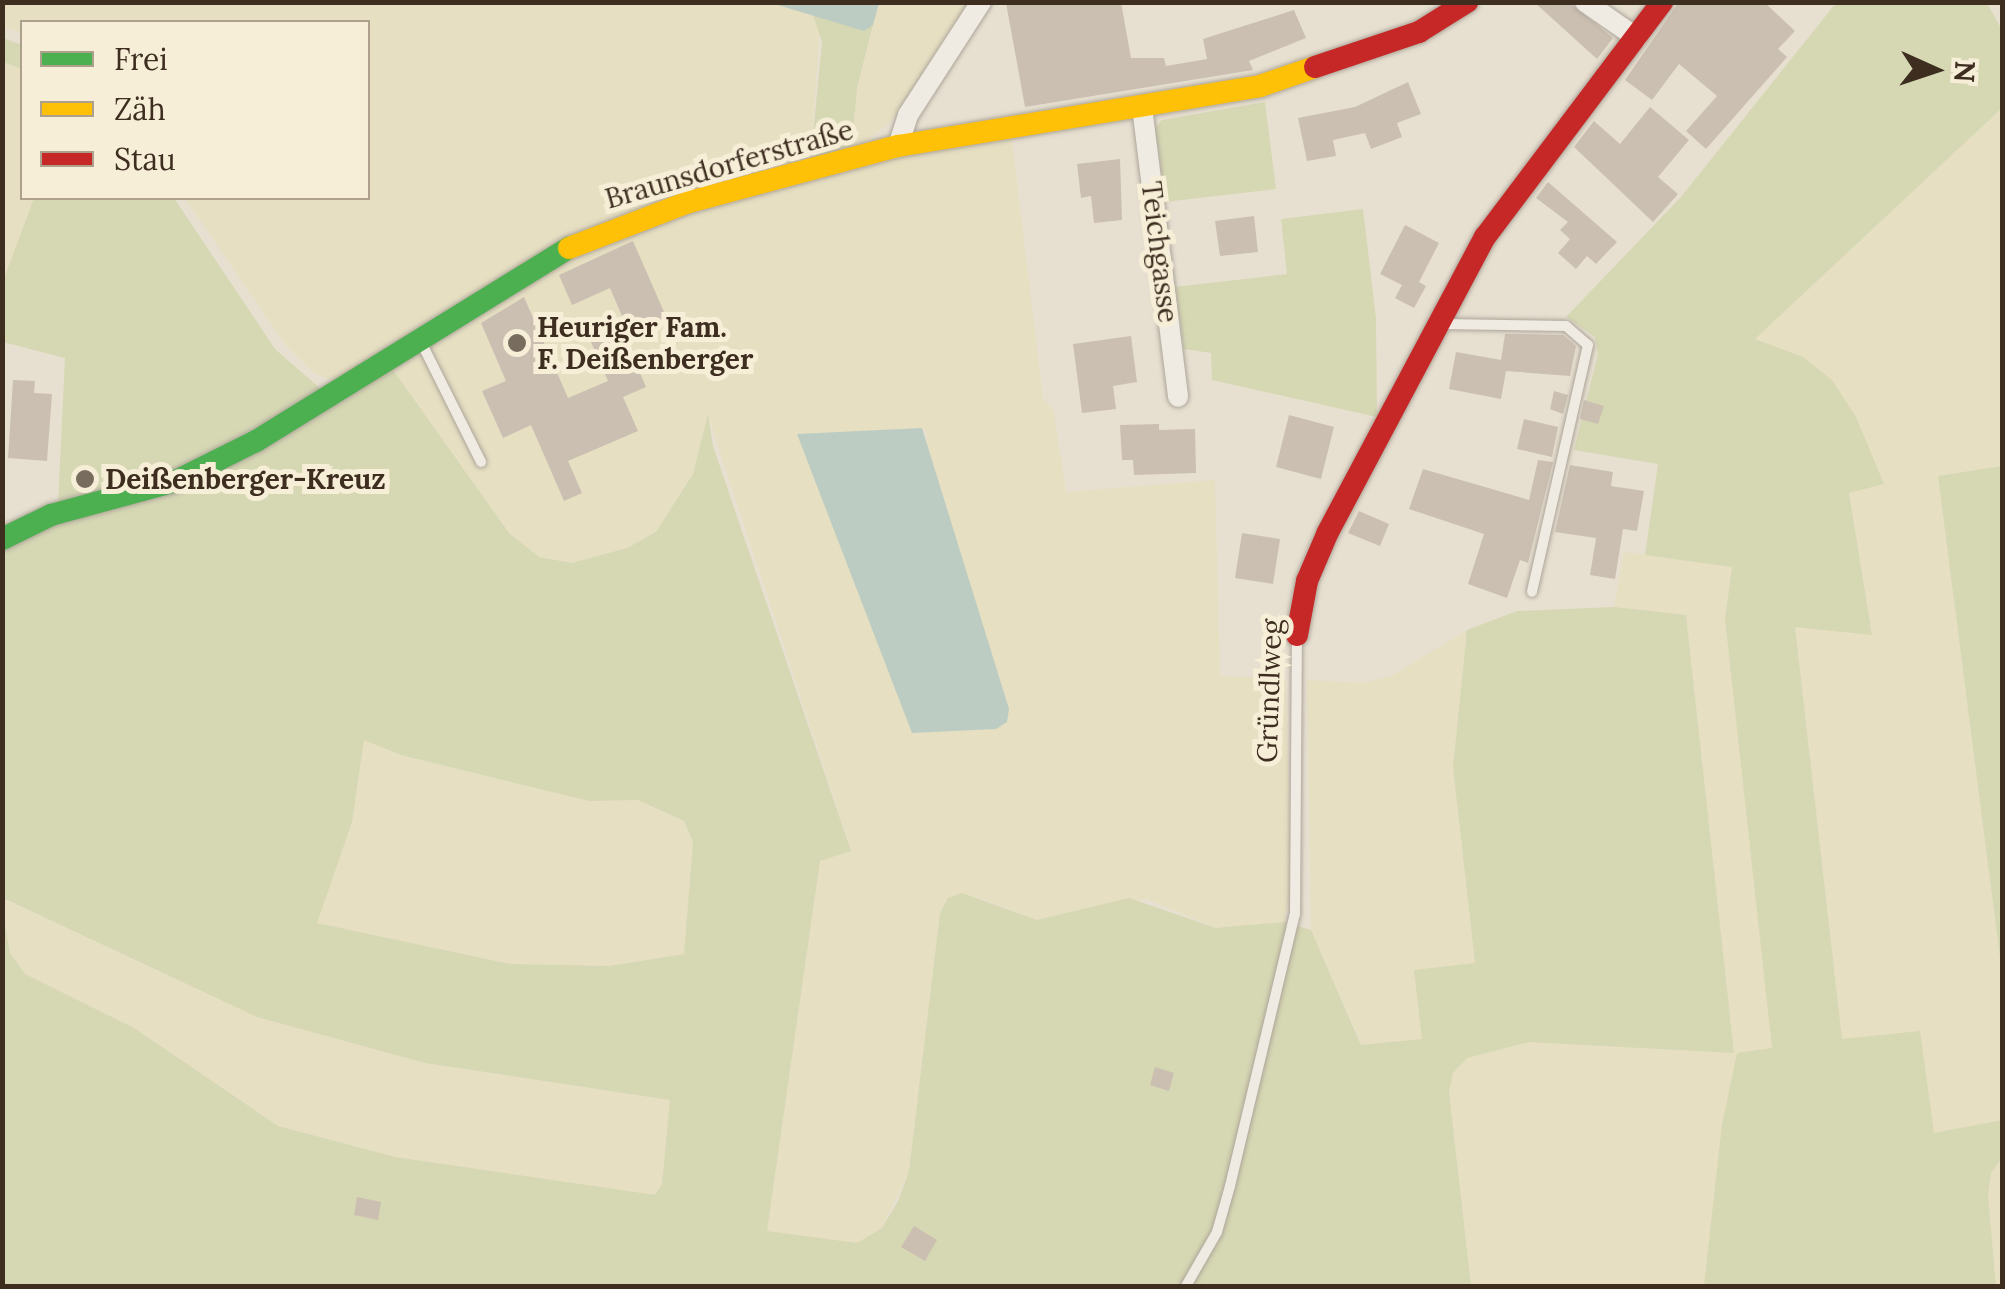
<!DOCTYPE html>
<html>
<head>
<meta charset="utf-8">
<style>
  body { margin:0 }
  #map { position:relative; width:2005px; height:1289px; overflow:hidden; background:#e7e0d1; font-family:Lora,serif }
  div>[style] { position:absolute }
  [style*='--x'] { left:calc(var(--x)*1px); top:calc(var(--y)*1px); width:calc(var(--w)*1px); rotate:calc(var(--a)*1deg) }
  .farmland>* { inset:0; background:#e6dfc2 }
  .green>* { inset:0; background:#d6d7b3 }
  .water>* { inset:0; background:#bcccc2 }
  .building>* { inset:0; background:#cbbfb2 }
  .roads { filter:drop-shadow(0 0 2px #ada599) drop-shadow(0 0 2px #ada599) }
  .lane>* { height:10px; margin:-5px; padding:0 5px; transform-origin:5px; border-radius:5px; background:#efebe3 }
  .street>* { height:20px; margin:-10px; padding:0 10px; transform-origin:10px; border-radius:10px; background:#efebe3 }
  .fast>* { height:22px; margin:-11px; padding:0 11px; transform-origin:11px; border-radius:11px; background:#4caf50 }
  .slow>* { height:22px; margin:-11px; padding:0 11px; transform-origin:11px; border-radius:11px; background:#ffc107 }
  .jam>* { height:22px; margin:-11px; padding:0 11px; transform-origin:11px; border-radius:11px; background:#c62828 }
  .dots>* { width:28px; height:28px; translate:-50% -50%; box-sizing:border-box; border:5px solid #f7eed8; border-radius:50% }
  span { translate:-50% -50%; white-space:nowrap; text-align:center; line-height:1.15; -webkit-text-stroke:10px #f7eed8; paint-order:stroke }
  .street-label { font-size:28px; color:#3d2e20 }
  .poi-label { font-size:28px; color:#3d2e20; font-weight:700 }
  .left { translate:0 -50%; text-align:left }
  .frame { position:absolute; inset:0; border:5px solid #3d2e20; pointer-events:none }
  .legend { position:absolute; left:20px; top:20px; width:350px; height:180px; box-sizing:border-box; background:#f7eed8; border:2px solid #ada18e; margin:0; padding:12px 18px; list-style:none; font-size:30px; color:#3d2e20 }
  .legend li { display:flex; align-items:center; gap:20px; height:50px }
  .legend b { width:50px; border:2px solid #ada18e }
  .north { position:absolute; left:1885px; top:20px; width:100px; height:100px; -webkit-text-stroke:8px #f7eed8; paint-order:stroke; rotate:93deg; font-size:28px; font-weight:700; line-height:40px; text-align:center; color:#3d2e20 }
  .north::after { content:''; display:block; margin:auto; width:35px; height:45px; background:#3d2e20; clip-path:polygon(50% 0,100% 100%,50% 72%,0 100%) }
</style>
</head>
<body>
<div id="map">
  <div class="farmland">
    <div style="clip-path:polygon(2px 3px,771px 3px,813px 15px,820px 28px,810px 166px,678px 196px,332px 380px,315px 374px,284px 343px,185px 198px,368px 198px,368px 22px,22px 22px,22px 33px,3px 26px)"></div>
    <div style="clip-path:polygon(879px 3px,971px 3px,893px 119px,851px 154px,857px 88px)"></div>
    <div style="clip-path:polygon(2px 62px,22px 69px,22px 198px,34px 198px,3px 284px)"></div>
    <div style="clip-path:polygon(2002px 108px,2002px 466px,1938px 476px,2002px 973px,2002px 1120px,1934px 1134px,1842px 1040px,1795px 626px,1872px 634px,1849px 492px,1883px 484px,1755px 339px)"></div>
    <div style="clip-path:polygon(evenodd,1012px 140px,1043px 398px,1054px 412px,1066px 492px,1215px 480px,1220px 676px,1286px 679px,1291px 888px,1284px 922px,1243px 929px,1216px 928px,1147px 899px,1037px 920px,977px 897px,948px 898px,940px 913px,909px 1171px,882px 1228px,857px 1243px,832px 1244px,767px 1231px,820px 861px,851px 850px,709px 418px,693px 474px,656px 532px,627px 548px,572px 563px,539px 557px,509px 533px,391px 367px,551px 263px,691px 208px,900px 157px,1012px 140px,922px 428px,927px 432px,918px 736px,798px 435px,922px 428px)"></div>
    <div style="clip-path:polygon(1624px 552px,1732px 567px,1725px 619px,1773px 1048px,1737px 1054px,1704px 1286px,1471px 1286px,1449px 1092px,1453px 1073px,1467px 1057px,1529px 1042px,1734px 1053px,1686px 615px,1614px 607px)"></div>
    <div style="clip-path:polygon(1467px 630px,1453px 767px,1475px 963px,1422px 1039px,1362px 1045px,1311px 930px,1307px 680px,1362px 683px,1392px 676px)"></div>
    <div style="clip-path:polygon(364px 739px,401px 755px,589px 801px,638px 800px,684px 821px,693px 842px,684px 954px,609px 966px,510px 964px,316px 923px,352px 822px)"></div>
    <div style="clip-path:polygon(2px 898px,257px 1017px,425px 1063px,670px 1100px,662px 1184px,655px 1196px,395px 1157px,278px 1126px,134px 1028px,25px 974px,10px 953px)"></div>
    <div style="clip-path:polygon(2002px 1158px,2002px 1286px,1996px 1286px,1988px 1195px,1991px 1173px)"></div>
  </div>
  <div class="green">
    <div style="clip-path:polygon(1836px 3px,1987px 3px,2002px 30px,2002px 108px,1755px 339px,1803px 357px,1832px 380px,1856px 417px,1884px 484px,1849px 493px,1872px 635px,1795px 627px,1842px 1039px,1920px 1031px,1934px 1133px,2002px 1120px,2002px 1158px,1991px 1173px,1988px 1195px,1996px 1286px,1704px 1286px,1722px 1125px,1737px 1053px,1772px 1048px,1725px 619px,1732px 567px,1645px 555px,1658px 464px,1574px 450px,1598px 354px,1595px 337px,1566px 317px,1681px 197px)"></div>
    <div style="clip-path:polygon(813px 15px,873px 25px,857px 88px,851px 154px,810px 166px,822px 42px)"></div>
    <div style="clip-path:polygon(3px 38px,22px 45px,22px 69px,3px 62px)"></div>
    <div style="clip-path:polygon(1265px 102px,1276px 189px,1165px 202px,1155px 128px,1162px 120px)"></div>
    <div style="clip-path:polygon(34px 198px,174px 198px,275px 349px,322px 390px,173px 474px,58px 504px,65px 358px,3px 342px,2px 284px)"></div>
    <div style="clip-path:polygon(1363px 209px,1376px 318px,1377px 417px,1212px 380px,1211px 353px,1184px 349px,1175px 287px,1287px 274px,1281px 219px)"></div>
    <div style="clip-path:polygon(evenodd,391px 367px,509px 533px,539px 557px,572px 563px,627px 548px,656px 532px,693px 474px,708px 414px,713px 446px,851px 851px,820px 861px,767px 1231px,857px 1243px,882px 1228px,898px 1201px,909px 1171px,940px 913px,948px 898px,962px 893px,1037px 920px,1129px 898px,1216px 928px,1284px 922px,1311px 930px,1361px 1045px,1422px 1039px,1414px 970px,1475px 963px,1453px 767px,1467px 630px,1517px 611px,1614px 607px,1686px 615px,1734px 1053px,1529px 1042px,1467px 1058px,1453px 1073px,1449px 1092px,1471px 1286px,3px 1286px,2px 907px,10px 953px,25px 974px,134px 1028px,278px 1126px,395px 1157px,655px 1195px,662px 1184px,670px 1100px,425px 1063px,257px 1017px,3px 898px,3px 548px,391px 367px,364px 740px,401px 755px,589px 801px,638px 800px,684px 821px,693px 842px,684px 954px,609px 966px,510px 964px,317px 923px,352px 822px,364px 740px)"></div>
    <div style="clip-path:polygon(2002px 466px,2002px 973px,1938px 476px)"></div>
  </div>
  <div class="water">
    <div style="clip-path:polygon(771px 3px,879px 3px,873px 25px,864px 31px)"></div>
    <div style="clip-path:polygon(922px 428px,1009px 709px,1007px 722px,996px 729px,912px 733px,797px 434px)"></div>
  </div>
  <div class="building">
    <div style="clip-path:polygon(1091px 2px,1121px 2px,1131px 58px,1164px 58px,1166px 66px,1207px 59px,1203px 39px,1294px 10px,1306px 38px,1249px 61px,1253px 70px,1025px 107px,1006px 3px)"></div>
    <div style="clip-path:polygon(1534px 2px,1569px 2px,1613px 38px,1597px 59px)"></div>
    <div style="clip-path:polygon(1679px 2px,1764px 2px,1795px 31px,1778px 49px,1787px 57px,1706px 149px,1686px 131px,1717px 96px,1679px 64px,1652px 100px,1625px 80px)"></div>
    <div style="clip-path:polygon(1408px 82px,1421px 114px,1397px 123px,1402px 137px,1371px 149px,1365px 133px,1333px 140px,1336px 156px,1307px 161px,1298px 118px,1355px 107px)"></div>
    <div style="clip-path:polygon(1650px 107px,1689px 140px,1658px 177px,1678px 194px,1653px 222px,1574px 147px,1594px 121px,1620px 144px)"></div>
    <div style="clip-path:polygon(1120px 159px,1122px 220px,1094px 223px,1091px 196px,1081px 198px,1077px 164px)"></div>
    <div style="clip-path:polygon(1548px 182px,1617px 242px,1596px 264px,1587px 256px,1576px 269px,1558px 253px,1570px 239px,1560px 230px,1568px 222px,1536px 198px)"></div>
    <div style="clip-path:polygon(1254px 216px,1258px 252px,1220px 256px,1215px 221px)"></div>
    <div style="clip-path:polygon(1405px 225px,1439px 243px,1419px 282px,1426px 286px,1414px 308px,1395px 298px,1402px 285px,1380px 274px)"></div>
    <div style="clip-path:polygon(633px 241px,668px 321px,631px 337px,610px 288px,572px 305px,559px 275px)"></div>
    <div style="clip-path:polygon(524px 297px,568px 398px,608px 381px,591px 342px,621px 329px,646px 387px,623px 397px,638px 431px,568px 461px,582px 493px,564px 501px,531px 425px,503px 438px,482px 391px,506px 381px,481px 323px)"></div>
    <div style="clip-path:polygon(1505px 334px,1563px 335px,1576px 346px,1570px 376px,1506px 371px,1501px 399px,1449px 389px,1456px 352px,1501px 360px)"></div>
    <div style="clip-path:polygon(1131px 336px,1137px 382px,1113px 386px,1116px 409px,1082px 413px,1073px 344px)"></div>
    <div style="clip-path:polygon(13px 380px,35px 381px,34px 393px,52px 394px,47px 461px,8px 458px)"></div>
    <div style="clip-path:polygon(1554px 391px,1568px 395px,1563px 414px,1550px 409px)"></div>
    <div style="clip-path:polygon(1584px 400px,1604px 406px,1598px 424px,1580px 419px)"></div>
    <div style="clip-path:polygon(1289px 415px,1334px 427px,1321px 479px,1276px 467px)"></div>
    <div style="clip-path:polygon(1524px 419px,1558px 427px,1552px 457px,1517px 449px)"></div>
    <div style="clip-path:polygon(1159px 424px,1159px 430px,1195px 429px,1196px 473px,1134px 475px,1133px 460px,1122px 460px,1120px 425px)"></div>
    <div style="clip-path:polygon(1538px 460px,1553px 462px,1528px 563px,1520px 560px,1507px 598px,1468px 584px,1484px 534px,1409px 509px,1423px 469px,1529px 500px)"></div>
    <div style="clip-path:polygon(1570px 465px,1613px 472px,1611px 486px,1644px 491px,1637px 531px,1623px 529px,1615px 579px,1590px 575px,1596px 538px,1555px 532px)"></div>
    <div style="clip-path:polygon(1359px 511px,1389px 524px,1380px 546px,1348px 533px)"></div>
    <div style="clip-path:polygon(1242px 533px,1280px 539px,1273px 584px,1235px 578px)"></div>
    <div style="clip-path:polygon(1155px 1067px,1174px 1073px,1169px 1091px,1150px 1085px)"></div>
    <div style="clip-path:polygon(357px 1197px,381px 1202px,378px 1220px,354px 1215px)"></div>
    <div style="clip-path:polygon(914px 1226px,937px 1240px,925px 1261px,901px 1247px)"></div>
  </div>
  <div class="roads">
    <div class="lane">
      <div style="--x:1443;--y:324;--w:123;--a:0.9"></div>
      <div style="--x:1566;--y:326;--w:29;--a:41"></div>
      <div style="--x:1588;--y:345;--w:253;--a:102.8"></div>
      <div style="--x:422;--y:344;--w:132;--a:63.4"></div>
      <div style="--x:1186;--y:1286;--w:62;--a:-60.1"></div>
      <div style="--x:1217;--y:1232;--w:48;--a:-74.2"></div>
      <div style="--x:1230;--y:1186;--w:280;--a:-76.6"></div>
      <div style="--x:1295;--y:914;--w:278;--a:-89.6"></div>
    </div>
    <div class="street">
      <div style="--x:1585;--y:2;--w:63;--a:34.7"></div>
      <div style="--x:1142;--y:107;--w:292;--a:82.9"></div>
      <div style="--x:898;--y:146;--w:33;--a:-72"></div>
      <div style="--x:908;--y:115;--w:135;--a:-57.1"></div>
    </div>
    <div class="fast">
      <div style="--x:2;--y:539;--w:55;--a:-26.1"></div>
      <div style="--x:51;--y:515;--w:130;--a:-15.2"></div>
      <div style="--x:176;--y:481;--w:89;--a:-26.6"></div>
      <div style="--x:256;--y:441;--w:368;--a:-31.7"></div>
    </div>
    <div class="slow">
      <div style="--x:569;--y:248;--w:129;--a:-21"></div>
      <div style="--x:689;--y:202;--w:216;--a:-15"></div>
      <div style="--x:898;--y:146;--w:367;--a:-9.4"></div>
      <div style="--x:1260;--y:86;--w:58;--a:-19.1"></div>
    </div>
    <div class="jam">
      <div style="--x:1315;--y:67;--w:110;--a:-18.6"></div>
      <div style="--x:1419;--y:32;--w:57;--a:-32"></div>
      <div style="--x:1297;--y:635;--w:55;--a:-79.5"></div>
      <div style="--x:1307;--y:581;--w:53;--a:-66.8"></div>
      <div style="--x:1328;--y:532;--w:334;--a:-62"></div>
      <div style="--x:1485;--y:237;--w:294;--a:-53"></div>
    </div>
  </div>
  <div class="dots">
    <div style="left:517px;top:343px;background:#786c5e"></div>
    <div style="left:85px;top:479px;background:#786c5e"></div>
  </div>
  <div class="street-label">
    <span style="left:729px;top:164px;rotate:-16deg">Braunsdorferstraße</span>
    <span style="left:1160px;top:252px;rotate:83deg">Teichgasse</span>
    <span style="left:1269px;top:691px;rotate:-88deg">Gründlweg</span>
  </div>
  <div class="poi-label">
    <span class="left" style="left:537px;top:343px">Heuriger Fam.<br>F. Deißenberger</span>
    <span class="left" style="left:105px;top:479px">Deißenberger-Kreuz</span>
  </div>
  <div class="frame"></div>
  <ul class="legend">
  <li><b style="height:12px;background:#4caf50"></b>Frei</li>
  <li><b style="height:12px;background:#ffc107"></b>Zäh</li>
  <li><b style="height:12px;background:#c62828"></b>Stau</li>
  </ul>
  <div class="north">N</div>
</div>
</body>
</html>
